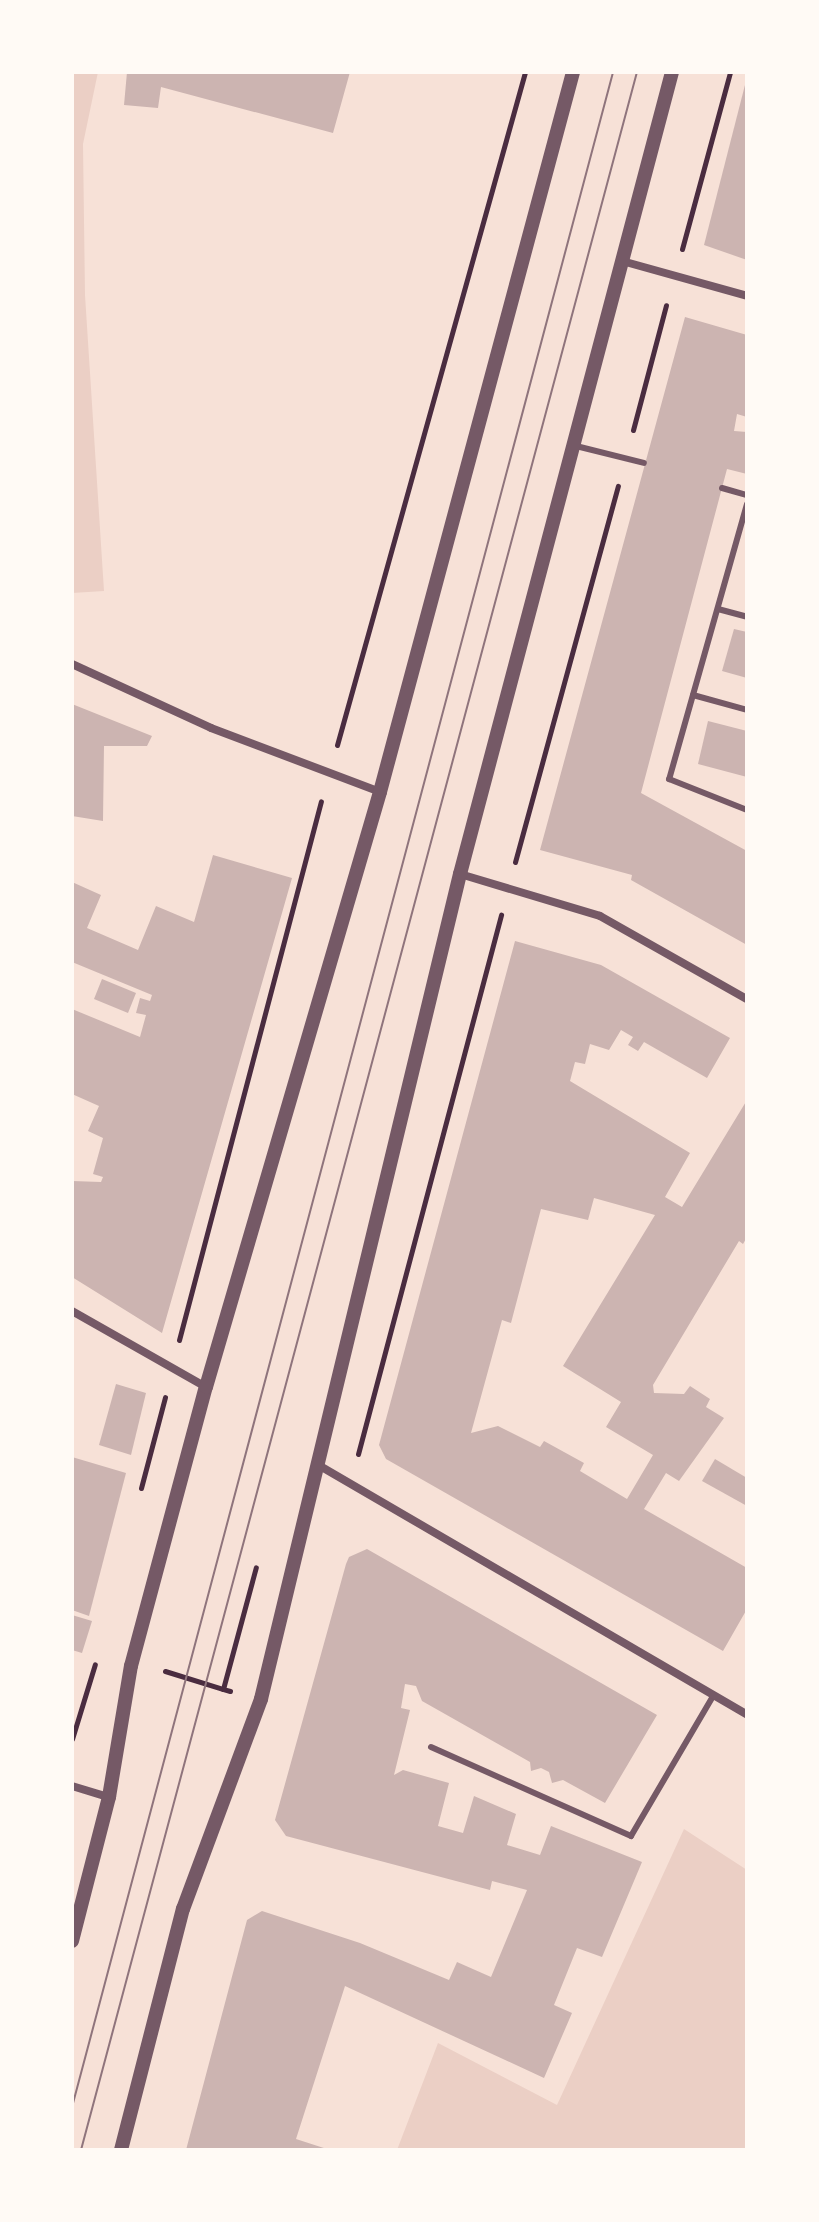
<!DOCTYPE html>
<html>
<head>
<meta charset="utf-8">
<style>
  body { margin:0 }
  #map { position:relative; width:819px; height:2222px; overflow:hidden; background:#f7e1d7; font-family:Rubik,sans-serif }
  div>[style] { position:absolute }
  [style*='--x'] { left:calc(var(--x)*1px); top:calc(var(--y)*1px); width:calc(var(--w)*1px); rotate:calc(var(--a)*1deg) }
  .green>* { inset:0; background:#ebcfc5 }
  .building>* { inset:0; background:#ccb4b1 }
  .path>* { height:5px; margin:-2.5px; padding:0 2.5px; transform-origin:2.5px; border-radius:2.5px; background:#4a2c40 }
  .service>* { height:6px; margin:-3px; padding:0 3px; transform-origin:3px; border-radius:3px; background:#755966 }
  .minor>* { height:8px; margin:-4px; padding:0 4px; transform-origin:4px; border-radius:4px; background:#755966 }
  .tertiary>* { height:14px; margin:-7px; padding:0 7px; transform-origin:7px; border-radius:7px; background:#755966 }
  .tram>* { height:2px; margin:-1px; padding:0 1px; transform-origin:1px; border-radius:1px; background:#8f747c }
  span { translate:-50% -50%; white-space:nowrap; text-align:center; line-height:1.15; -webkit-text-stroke:6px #fffaf5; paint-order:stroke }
  .frame { position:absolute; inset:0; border:74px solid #fffaf5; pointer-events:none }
</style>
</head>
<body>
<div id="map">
  <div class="green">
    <div style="clip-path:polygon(72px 72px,98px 72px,83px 144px,85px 295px,104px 591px,72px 593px)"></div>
    <div style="clip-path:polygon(684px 1829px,747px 1870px,747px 2150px,397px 2150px,438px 2043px,557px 2105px)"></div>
  </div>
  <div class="building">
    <div style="clip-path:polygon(127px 72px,350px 72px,333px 133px,161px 87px,158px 108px,124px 105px)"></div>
    <div style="clip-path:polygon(746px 81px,747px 82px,747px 260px,704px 245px)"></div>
    <div style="clip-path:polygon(685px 317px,747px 335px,747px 417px,737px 414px,734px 431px,747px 432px,747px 474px,727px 469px,641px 793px,747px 851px,747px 945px,631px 880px,632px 875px,540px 850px)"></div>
    <div style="clip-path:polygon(734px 629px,747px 632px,747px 678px,722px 671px)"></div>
    <div style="clip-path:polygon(72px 704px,152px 736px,147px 746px,104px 746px,103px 821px,72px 816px)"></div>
    <div style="clip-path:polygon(708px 721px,747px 731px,747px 777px,698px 764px)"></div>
    <div style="clip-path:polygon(213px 855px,292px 878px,162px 1333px,72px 1277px,72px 1181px,101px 1182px,103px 1177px,93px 1174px,103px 1138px,88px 1131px,99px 1106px,72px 1094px,72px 1009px,140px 1037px,146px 1015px,136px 1013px,140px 998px,150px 1001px,152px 995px,72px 962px,72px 882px,101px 895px,87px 928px,138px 950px,156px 906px,194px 922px)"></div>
    <div style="clip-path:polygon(evenodd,515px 941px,601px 965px,730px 1038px,707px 1078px,644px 1042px,638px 1051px,628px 1045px,633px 1037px,621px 1030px,609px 1050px,590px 1044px,585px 1064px,575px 1062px,570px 1081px,690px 1153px,665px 1197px,682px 1207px,747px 1100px,747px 1237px,743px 1244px,739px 1241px,653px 1385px,654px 1393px,684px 1394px,690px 1386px,710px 1399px,706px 1407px,724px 1418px,679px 1481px,666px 1473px,644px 1509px,747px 1568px,747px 1609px,723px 1651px,386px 1459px,379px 1445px,515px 941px,594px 1198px,655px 1215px,563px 1366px,621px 1402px,606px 1427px,653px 1455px,627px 1499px,580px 1471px,584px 1463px,544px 1441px,540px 1447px,498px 1426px,471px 1433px,502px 1320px,511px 1323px,541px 1209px,588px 1220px,594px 1198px)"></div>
    <div style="clip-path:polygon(102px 979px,136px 993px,128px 1013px,94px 999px)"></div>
    <div style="clip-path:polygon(116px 1384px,146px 1393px,131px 1455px,99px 1445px)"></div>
    <div style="clip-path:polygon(72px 1457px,126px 1473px,89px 1616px,72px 1610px)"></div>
    <div style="clip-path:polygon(715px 1459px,747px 1478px,747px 1506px,702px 1481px)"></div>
    <div style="clip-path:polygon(367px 1549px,657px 1715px,605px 1803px,563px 1780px,552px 1783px,549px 1772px,541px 1768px,531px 1771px,530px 1762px,422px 1701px,416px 1686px,405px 1684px,401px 1708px,410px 1710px,394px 1775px,403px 1770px,449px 1783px,438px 1826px,463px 1833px,474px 1796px,516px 1814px,507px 1845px,540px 1855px,551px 1826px,642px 1862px,602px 1957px,577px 1948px,554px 2005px,572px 2013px,544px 2078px,345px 1986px,296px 2139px,330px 2150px,186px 2150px,247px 1920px,262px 1911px,360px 1943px,449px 1980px,457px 1962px,491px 1977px,527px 1890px,492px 1881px,490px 1890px,286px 1836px,275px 1820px,346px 1564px,349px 1557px)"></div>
    <div style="clip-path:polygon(72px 1615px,92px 1621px,82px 1653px,72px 1650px)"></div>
  </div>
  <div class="path">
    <div style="--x:682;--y:249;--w:183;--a:-74.8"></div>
    <div style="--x:633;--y:430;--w:129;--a:-75.2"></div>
    <div style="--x:337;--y:745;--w:699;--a:-74.39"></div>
    <div style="--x:515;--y:862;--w:390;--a:-74.7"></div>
    <div style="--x:179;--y:1340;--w:557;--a:-75.24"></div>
    <div style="--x:358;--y:1454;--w:558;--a:-75.14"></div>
    <div style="--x:141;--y:1488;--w:94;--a:-75.2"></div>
    <div style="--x:165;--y:1671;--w:61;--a:17.2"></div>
    <div style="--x:230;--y:1691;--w:7;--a:-164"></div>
    <div style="--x:223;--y:1689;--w:126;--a:-74.9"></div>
    <div style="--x:72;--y:1739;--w:78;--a:-73"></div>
  </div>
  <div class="service">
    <div style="--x:572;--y:445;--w:74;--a:14"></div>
    <div style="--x:722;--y:488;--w:26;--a:16"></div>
    <div style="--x:747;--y:504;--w:286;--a:105.8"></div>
    <div style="--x:669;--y:779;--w:84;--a:21.7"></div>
    <div style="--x:718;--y:609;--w:30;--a:15"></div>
    <div style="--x:693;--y:695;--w:56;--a:15.5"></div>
    <div style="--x:431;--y:1747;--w:219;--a:24"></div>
    <div style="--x:631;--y:1836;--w:162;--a:-59.6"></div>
  </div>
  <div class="minor">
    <div style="--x:622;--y:261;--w:130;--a:15.6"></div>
    <div style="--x:72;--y:664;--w:153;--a:24.7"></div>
    <div style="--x:211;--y:728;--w:181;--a:20.7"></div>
    <div style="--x:460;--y:874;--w:146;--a:16.7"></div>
    <div style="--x:600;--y:916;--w:169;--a:29.5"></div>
    <div style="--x:72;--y:1311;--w:154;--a:29.6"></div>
    <div style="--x:320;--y:1466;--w:494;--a:30.2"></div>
    <div style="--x:72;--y:1786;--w:39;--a:17"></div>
  </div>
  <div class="tertiary">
    <div style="--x:72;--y:1941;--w:149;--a:-75.6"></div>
    <div style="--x:109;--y:1797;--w:133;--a:-80.5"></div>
    <div style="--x:131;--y:1666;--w:289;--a:-75"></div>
    <div style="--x:206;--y:1387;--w:620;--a:-73.7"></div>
    <div style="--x:380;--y:792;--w:745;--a:-74.99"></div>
    <div style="--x:121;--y:2150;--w:249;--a:-75.6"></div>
    <div style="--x:183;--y:1909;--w:224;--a:-69.6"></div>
    <div style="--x:261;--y:1699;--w:849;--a:-76.44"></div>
    <div style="--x:460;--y:874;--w:830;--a:-75.19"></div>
  </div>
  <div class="tram">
    <div style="--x:72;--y:2107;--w:2106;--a:-75.11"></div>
    <div style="--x:81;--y:2150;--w:2151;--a:-75.02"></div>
  </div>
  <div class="frame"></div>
</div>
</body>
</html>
